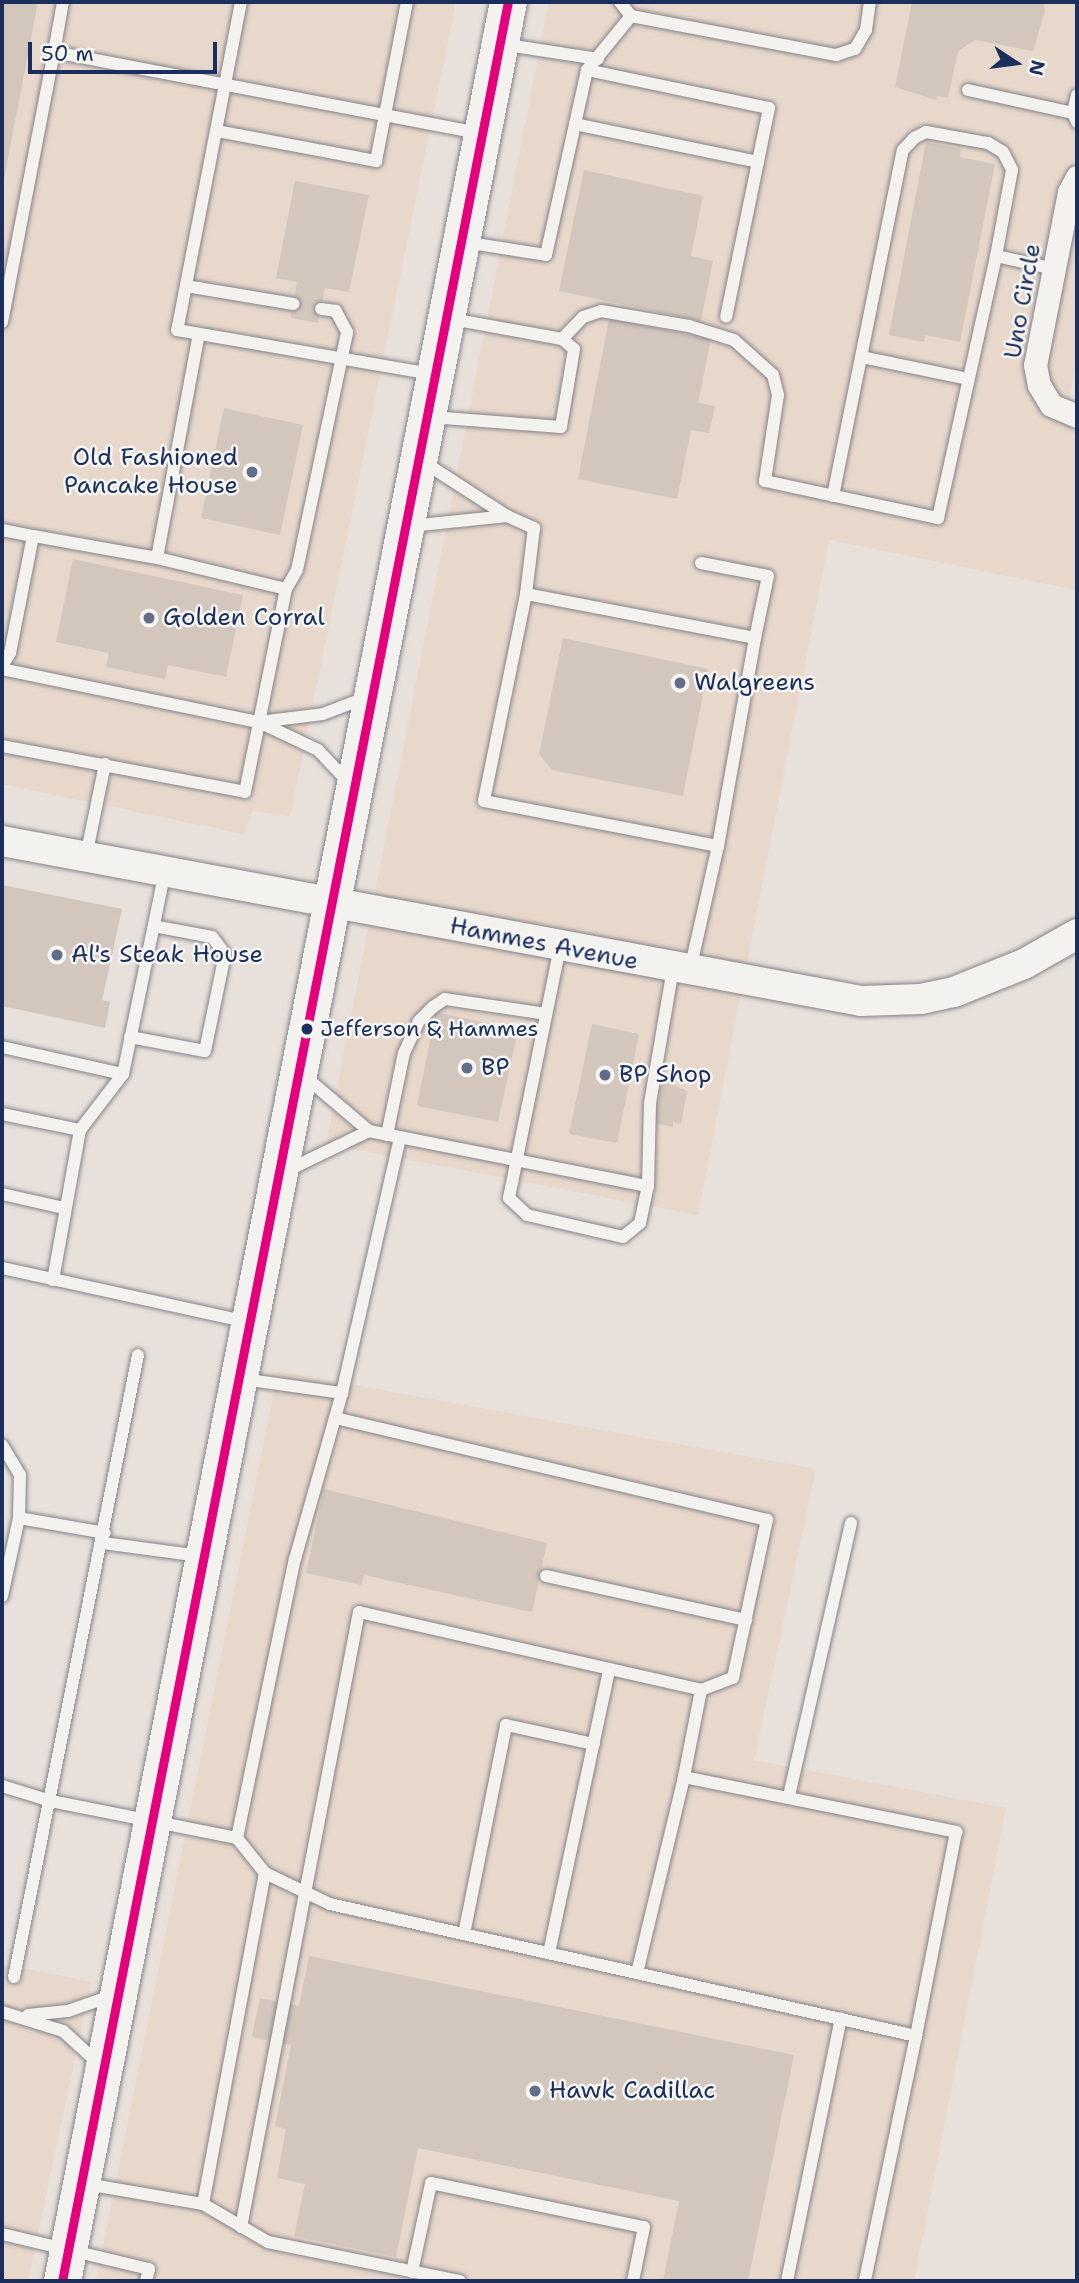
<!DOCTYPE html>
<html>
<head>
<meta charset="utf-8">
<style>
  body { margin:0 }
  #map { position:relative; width:1079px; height:2283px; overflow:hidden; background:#e8e0da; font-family:"Shantell Sans",sans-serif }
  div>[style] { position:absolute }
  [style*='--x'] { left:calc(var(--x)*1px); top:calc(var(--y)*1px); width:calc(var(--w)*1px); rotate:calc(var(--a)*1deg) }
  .built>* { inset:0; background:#e8d7cb }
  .building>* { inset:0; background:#d3c6bd }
  .roads { filter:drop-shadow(0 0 2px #83848a) drop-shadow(0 0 2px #83848a) }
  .service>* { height:12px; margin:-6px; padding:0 6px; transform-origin:6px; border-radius:6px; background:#f3f2ef }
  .minor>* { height:23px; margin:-11.5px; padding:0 11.5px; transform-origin:11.5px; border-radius:11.5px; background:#f3f2ef }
  .tertiary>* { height:30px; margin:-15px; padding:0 15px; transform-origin:15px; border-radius:15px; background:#f3f2ef }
  .primary>* { height:37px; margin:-18.5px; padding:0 18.5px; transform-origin:18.5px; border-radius:18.5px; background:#f3f2ef }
  .bus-1>* { height:9px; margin:-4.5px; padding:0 4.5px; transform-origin:4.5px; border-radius:4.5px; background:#e5007d }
  .dots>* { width:19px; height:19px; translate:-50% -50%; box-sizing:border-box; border:4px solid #f6f6f2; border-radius:50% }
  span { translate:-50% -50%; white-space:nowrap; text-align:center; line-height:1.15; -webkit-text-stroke:5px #f6f6f2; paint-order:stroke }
  .bus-label { font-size:22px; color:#1b2f5e }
  .left { translate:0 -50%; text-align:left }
  .street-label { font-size:24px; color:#1b2f5e }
  .poi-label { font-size:24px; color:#1b2f5e }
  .right { translate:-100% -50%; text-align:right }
  .frame { position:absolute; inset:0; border:4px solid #1b2f5e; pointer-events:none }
  .north { position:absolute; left:981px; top:28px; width:70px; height:70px; -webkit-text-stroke:5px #f6f6f2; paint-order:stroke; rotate:103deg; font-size:19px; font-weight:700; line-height:28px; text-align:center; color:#1b2f5e }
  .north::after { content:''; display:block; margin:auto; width:24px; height:32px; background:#1b2f5e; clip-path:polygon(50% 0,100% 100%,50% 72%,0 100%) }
  .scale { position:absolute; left:28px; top:42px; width:189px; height:32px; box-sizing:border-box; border:4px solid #1b2f5e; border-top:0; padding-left:9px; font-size:21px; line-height:24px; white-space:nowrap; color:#1b2f5e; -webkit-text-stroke:5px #f6f6f2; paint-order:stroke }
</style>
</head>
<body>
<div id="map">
  <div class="built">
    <div style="clip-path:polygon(2px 2px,456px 2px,290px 816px,252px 811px,244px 834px,2px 784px)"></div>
    <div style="clip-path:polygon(549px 2px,1077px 2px,1077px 354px,1069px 400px,1077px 403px,1077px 590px,829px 540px,698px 1215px,326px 1144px)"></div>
    <div style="clip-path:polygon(278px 1371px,816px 1469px,754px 1760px,1006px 1808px,914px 2281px,96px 2281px)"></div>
    <div style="clip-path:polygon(2px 1964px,91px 1982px,28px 2281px,2px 2281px)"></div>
  </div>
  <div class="building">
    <div style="clip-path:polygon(2px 2px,38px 2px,3px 184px,2px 184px)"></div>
    <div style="clip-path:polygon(912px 2px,1043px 2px,1045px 10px,1033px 51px,975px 40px,958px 51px,948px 98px,937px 96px,936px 100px,895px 87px)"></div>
    <div style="clip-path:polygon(926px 142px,961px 149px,960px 157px,995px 164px,960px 342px,925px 335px,924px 342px,889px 335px)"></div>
    <div style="clip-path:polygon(584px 170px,703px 196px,691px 256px,713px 261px,701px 321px,559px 291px)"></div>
    <div style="clip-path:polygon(295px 181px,369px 195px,349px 292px,325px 288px,318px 323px,291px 318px,297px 282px,276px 278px)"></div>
    <div style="clip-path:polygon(609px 319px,711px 339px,698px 403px,715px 406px,709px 433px,691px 430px,677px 499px,578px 479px)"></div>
    <div style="clip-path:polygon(224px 408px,303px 425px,280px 535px,201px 518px)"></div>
    <div style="clip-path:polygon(73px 559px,243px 595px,226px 677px,168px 665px,165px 679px,106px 667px,109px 653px,56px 642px)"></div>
    <div style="clip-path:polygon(563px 638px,708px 669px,683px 796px,552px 770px,539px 754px)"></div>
    <div style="clip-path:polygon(2px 885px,122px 909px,102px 1000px,110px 1002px,105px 1028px,2px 1006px)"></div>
    <div style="clip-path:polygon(436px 1012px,518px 1030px,498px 1122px,417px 1106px)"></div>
    <div style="clip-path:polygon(592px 1024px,639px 1034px,617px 1143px,569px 1134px)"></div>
    <div style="clip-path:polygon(663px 1081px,687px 1091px,681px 1124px,673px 1122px,673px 1127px,654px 1123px)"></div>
    <div style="clip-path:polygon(324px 1489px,547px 1543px,532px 1612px,364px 1575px,361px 1585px,306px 1573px)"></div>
    <div style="clip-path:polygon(309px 1956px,794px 2055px,748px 2281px,663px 2281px,679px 2201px,418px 2148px,396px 2257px,294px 2236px,305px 2184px,277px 2178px,286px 2129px,275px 2126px,291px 2045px,252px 2037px,260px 1998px,299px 2006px)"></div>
  </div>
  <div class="roads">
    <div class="service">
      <div style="--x:241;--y:2;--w:334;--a:101"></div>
      <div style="--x:177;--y:330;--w:259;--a:9.8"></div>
      <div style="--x:620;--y:2;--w:18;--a:52"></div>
      <div style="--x:631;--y:16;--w:209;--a:10.8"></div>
      <div style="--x:836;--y:55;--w:20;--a:-18"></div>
      <div style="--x:855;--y:49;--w:22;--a:-60"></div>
      <div style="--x:866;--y:30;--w:28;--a:-82"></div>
      <div style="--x:501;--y:44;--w:98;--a:8.8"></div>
      <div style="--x:54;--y:52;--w:51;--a:-79.8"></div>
      <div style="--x:587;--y:70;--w:186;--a:11.8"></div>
      <div style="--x:769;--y:108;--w:213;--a:101.6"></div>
      <div style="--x:968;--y:90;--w:107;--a:12.4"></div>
      <div style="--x:1077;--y:95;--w:18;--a:103"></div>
      <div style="--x:1073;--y:113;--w:10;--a:66"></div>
      <div style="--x:575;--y:124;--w:187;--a:11.7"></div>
      <div style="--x:217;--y:131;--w:162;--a:10.7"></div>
      <div style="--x:376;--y:161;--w:162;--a:-79"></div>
      <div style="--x:464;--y:242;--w:83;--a:9"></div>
      <div style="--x:546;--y:255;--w:189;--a:-77.5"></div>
      <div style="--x:587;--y:70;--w:70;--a:-50.8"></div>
      <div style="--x:186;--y:286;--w:109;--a:9.5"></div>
      <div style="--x:2;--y:322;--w:275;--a:-79.1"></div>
      <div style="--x:54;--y:52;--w:433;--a:10.8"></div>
      <div style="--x:562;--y:339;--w:30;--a:-46"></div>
      <div style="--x:583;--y:317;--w:19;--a:-18"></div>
      <div style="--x:601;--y:311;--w:89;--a:9.7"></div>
      <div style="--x:689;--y:326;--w:47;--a:17.3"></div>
      <div style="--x:734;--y:340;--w:52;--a:41.9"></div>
      <div style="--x:773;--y:375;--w:21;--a:76"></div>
      <div style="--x:778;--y:395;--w:87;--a:98.6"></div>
      <div style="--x:765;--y:481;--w:177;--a:12.1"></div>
      <div style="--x:938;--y:518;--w:268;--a:-77.5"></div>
      <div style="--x:996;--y:256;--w:59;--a:12.6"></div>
      <div style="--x:862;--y:357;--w:108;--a:11.7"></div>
      <div style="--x:431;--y:417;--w:130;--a:4.4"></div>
      <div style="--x:561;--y:427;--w:79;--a:-80.5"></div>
      <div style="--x:574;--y:349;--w:16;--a:-140"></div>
      <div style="--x:562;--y:339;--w:117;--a:-169.7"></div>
      <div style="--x:833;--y:496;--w:353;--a:-78.6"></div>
      <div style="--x:903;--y:150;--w:16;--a:-47"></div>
      <div style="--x:914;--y:138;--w:13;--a:-27"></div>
      <div style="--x:926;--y:132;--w:63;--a:10.1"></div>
      <div style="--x:988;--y:143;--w:17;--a:31"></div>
      <div style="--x:1003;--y:152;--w:20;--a:63"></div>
      <div style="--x:1012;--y:170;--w:87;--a:100.5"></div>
      <div style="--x:507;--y:516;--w:30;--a:24"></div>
      <div style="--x:534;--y:528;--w:66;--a:96.9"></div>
      <div style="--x:410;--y:526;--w:98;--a:-5.9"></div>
      <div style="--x:507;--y:516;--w:101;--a:-147.1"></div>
      <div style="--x:2;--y:530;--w:32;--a:11"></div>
      <div style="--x:33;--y:536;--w:119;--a:101.1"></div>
      <div style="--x:10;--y:653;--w:15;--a:122"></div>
      <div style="--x:157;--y:558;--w:228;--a:-79.4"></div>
      <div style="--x:701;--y:563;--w:68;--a:11"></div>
      <div style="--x:768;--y:576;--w:63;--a:101.8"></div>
      <div style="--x:286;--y:589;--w:22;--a:-60"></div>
      <div style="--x:297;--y:570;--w:243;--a:-78.1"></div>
      <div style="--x:347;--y:332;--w:24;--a:-118"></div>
      <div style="--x:336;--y:311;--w:15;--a:-172"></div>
      <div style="--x:2;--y:669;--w:262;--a:11.7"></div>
      <div style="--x:259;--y:722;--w:65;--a:25.4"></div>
      <div style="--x:318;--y:750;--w:47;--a:46.7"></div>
      <div style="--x:259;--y:722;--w:64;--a:-7.1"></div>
      <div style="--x:323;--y:714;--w:47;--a:-21.1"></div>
      <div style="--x:2;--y:746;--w:247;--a:10.7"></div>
      <div style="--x:245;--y:792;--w:207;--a:-78.6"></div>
      <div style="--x:286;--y:589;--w:133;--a:-166.5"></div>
      <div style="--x:157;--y:558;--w:126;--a:-169.9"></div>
      <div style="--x:86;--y:856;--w:94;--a:-78.3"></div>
      <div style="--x:560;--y:947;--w:256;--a:101.5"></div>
      <div style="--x:509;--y:1198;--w:25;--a:43"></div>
      <div style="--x:527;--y:1215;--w:98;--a:12.9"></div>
      <div style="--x:623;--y:1237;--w:22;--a:-39"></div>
      <div style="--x:640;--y:1223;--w:38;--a:-78"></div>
      <div style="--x:648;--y:1186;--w:83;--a:-88.6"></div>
      <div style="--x:650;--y:1103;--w:136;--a:-80.3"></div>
      <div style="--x:690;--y:970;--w:127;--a:-77.3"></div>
      <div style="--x:718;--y:846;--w:211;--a:-79.9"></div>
      <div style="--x:755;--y:638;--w:233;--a:-169.1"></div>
      <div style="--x:526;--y:594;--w:211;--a:101.5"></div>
      <div style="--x:484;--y:801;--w:238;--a:10.9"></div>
      <div style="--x:130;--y:1037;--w:76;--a:10.6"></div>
      <div style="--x:205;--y:1051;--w:99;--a:-78.3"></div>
      <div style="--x:225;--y:954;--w:21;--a:-127"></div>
      <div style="--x:212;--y:937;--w:59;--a:-169.3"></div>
      <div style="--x:2;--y:1047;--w:124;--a:12.6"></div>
      <div style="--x:303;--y:1075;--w:87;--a:40.3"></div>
      <div style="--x:369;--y:1131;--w:284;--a:11.2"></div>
      <div style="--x:2;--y:1114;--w:80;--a:11.6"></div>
      <div style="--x:387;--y:1135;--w:84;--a:-78.3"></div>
      <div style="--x:404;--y:1053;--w:35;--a:-65"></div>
      <div style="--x:419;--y:1021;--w:20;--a:-45"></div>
      <div style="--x:433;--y:1007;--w:14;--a:-34"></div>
      <div style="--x:445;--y:999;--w:102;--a:8.4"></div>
      <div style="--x:284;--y:1172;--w:94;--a:-25.8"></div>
      <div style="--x:2;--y:1194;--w:64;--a:12.7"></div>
      <div style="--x:2;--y:1268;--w:252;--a:12.4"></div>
      <div style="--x:53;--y:1280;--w:152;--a:-79.8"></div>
      <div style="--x:80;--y:1130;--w:71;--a:-52.5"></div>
      <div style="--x:123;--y:1074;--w:206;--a:-78.3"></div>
      <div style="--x:242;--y:1379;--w:101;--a:8"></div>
      <div style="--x:342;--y:1393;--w:262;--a:-77.2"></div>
      <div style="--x:2;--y:1445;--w:35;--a:59"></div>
      <div style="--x:20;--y:1475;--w:43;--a:91.3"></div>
      <div style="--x:19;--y:1518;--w:80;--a:102.3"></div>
      <div style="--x:19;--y:1518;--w:87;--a:9.9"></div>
      <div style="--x:103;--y:1543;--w:98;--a:7.6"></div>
      <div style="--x:546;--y:1576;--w:205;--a:12.4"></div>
      <div style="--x:701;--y:1690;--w:89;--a:101.1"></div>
      <div style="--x:684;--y:1777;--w:278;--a:11.4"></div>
      <div style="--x:956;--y:1832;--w:208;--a:101.1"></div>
      <div style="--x:2;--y:1786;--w:51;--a:17"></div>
      <div style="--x:51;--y:1801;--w:190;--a:11.3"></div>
      <div style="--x:237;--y:1838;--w:285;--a:-78.3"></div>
      <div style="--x:295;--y:1559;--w:173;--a:-74.2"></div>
      <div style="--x:789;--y:1796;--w:280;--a:-77.2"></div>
      <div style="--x:265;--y:1873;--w:72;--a:25.5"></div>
      <div style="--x:330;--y:1904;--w:601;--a:12.69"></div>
      <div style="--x:916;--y:2036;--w:250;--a:101.8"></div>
      <div style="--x:464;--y:1934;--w:213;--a:-78.6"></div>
      <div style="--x:506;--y:1725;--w:90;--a:12.2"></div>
      <div style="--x:549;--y:1953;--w:288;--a:-78"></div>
      <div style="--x:637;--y:1973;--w:202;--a:-76.5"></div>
      <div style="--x:14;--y:1977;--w:634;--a:-78.73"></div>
      <div style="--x:2;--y:2012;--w:64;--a:17.3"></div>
      <div style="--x:63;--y:2031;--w:47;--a:42.4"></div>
      <div style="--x:28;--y:2015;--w:40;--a:-5.7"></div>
      <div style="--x:68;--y:2011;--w:46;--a:-19.2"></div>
      <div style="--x:86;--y:2184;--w:119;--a:9.7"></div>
      <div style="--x:203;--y:2204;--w:337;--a:-79.4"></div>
      <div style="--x:265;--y:1873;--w:45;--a:-128.7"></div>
      <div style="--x:203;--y:2204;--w:75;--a:30.3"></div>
      <div style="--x:268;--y:2242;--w:196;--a:11.5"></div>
      <div style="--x:241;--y:2227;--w:626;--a:-79.14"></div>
      <div style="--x:359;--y:1612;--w:351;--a:12.8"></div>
      <div style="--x:701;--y:1690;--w:34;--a:-21"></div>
      <div style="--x:733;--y:1678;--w:162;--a:-77.9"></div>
      <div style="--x:767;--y:1520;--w:444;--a:-166.7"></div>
      <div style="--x:2;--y:2234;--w:151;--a:13.4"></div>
      <div style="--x:149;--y:2269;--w:12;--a:104"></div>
      <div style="--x:412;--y:2272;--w:91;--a:-77.9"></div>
      <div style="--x:431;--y:2183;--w:217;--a:11.7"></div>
      <div style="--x:644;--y:2227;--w:55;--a:101.5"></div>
      <div style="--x:787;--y:2281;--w:268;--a:-78.4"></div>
    </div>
    <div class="minor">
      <div style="--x:1077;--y:177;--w:17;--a:118"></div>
      <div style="--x:1069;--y:192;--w:176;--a:101.1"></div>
      <div style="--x:1035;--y:365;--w:20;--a:79"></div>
      <div style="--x:1039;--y:385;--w:23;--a:59"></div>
      <div style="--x:1051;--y:405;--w:28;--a:23"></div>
    </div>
    <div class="tertiary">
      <div style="--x:2;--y:841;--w:874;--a:10.55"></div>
      <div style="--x:861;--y:1001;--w:60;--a:-1.9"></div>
      <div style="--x:921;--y:999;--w:34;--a:-12"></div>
      <div style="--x:954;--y:992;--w:75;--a:-21.8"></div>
      <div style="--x:1024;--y:964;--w:61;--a:-29.5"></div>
    </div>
    <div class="primary">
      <div style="--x:62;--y:2281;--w:2322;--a:-78.93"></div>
    </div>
  </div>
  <div class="bus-1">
    <div style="--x:62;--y:2281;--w:2322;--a:-78.93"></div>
  </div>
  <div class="dots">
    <div style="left:252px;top:472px;background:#636d89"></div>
    <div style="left:149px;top:618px;background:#636d89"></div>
    <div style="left:680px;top:683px;background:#636d89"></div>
    <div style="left:57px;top:955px;background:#636d89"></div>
    <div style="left:307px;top:1029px;background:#1b2f5e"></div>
    <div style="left:467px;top:1068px;background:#636d89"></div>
    <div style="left:605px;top:1075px;background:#636d89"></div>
    <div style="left:535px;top:2091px;background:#636d89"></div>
  </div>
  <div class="bus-label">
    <span class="left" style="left:320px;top:1029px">Jefferson &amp; Hammes</span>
  </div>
  <div class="street-label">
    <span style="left:1023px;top:301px;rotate:-80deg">Uno Circle</span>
    <span style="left:544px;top:944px;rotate:11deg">Hammes Avenue</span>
  </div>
  <div class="poi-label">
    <span class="right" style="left:238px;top:472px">Old Fashioned<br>Pancake House</span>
    <span class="left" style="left:163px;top:618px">Golden Corral</span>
    <span class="left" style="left:694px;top:683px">Walgreens</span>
    <span class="left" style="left:71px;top:955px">Al's Steak House</span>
    <span class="left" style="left:481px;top:1068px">BP</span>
    <span class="left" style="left:619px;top:1075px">BP Shop</span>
    <span class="left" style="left:549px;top:2091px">Hawk Cadillac</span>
  </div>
  <div class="frame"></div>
  <div class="north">N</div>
  <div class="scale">50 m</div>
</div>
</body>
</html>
